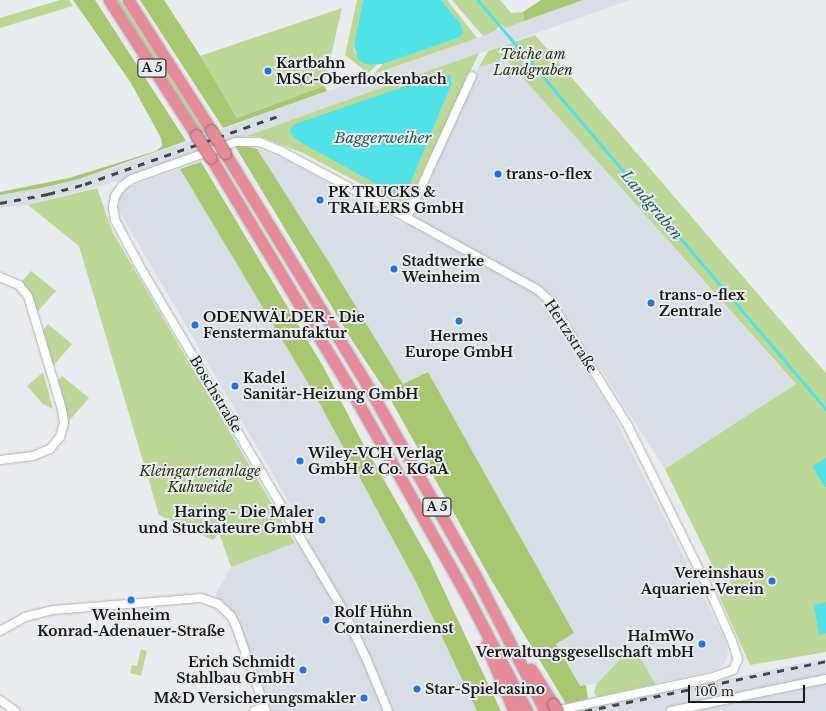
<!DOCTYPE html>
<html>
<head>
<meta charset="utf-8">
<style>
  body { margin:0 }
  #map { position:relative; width:826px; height:711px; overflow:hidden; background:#eaebee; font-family:"Libre Baskerville",serif }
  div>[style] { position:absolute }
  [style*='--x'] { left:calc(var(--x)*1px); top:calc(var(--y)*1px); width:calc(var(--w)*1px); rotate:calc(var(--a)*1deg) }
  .built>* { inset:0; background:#d8dde6 }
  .green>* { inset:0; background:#bdd796 }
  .forest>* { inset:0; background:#a7c870 }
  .water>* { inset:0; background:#50e2e7 }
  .stream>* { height:2.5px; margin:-1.25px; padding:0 1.25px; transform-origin:1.25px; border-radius:1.25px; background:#50e2e7 }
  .roads { filter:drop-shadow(0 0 1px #afb0b2) drop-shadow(0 0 1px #afb0b2) }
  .minor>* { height:8px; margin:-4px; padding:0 4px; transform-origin:4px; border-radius:4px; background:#fff }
  .highway>* { height:11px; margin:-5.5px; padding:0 5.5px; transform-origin:5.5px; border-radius:5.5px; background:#e58b9a }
  .rail>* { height:2.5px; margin-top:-1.25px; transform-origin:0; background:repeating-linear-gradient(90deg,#454646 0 7px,transparent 0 14px) }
  .bridges { filter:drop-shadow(0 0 1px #9e636d) drop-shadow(0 0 1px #9e636d) }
  .highway-bridge>* { height:11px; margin:-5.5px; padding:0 5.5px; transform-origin:5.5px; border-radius:5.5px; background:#e58b9a }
  .dots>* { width:11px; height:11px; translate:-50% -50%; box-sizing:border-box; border:2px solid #eaebee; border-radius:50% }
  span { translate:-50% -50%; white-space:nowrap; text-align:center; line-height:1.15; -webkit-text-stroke:4px #eaebee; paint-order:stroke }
  .shield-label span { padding:1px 3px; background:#eaebee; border:1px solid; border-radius:3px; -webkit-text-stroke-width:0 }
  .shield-label { font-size:13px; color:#191a1a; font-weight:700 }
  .park-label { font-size:14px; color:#283510; font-style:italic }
  .poi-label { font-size:14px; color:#191a1a; font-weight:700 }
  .left { translate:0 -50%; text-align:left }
  .right { translate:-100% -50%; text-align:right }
  .street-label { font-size:14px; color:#191a1a }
  .water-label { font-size:15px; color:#225e60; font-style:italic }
  .scale { position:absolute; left:688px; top:685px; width:117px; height:18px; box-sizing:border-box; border:2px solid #191a1a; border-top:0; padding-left:5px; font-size:12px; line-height:14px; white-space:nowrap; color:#191a1a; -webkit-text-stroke:3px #eaebee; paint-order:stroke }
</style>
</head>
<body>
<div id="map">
  <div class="built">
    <div style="clip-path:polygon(583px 0,630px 0,118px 181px,28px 205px,0 208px,0 195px,46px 187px,113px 168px)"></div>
    <div style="clip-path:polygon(506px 59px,796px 385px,665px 469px,563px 311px,551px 313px,613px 414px,726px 642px,728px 652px,726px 661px,721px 667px,715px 670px,604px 695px,601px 683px,580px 686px,556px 643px,574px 633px,428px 372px,403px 384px,330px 264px,257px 149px,289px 161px,405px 225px,479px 67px)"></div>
    <div style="clip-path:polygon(180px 169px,314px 393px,417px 584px,477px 711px,269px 711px,234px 618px,229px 608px,215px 595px,231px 567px,310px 538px,118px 209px,120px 197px,127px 187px)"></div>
    <div style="clip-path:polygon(726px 573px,732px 586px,718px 593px,712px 580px)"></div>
    <div style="clip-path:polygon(826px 658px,826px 711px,574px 711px,597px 706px)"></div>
  </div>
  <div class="green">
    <div style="clip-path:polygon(60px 0,69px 0,73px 6px,0 28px,0 18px)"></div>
    <div style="clip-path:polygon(115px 0,120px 0,205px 132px,201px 133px)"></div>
    <div style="clip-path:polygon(357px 0,363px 0,354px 45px,355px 53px,370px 65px,377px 65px,368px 73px,345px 55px)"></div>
    <div style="clip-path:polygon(441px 0,447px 0,477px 38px,374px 74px,383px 64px,458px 38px,463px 34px,461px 24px)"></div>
    <div style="clip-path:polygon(452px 0,500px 0,511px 13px,523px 12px,524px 21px,505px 28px,501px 24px,495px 31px,483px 36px)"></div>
    <div style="clip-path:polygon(342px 8px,324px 86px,237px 118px,200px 56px)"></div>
    <div style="clip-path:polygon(535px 35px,826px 373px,826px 652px,750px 665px,718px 593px,732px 586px,726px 573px,718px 577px,665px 469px,796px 384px,506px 59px,479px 67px,488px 51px)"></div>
    <div style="clip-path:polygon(evenodd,479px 53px,406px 208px,303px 153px,261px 137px,246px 136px,479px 53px,441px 74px,447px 74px,452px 80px,452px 83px,407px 192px,402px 194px,395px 194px,293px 137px,295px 125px,441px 74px)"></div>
    <div style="clip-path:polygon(97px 188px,113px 233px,295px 543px,231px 567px,219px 533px,213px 540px,159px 515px,79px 246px,28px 205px)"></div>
    <div style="clip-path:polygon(31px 271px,56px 291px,37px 312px,31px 294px,21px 282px)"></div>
    <div style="clip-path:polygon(48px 324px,72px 344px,53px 366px,43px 330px)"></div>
    <div style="clip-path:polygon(43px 372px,53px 409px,43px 404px,27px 386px)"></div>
    <div style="clip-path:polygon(62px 376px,89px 398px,69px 421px,58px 381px)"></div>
    <div style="clip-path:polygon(635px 648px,655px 684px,597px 697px,594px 693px,596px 685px,627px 652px)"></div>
    <div style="clip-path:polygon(141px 649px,147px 651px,141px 676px,130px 673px,132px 665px,137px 666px)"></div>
  </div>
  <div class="forest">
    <div style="clip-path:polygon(73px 0,95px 0,186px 141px,79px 179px,46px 187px,0 195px,0 192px,69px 178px,156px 151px,162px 146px,161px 138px,131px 83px)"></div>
    <div style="clip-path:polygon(140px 0,164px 0,196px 49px,237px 118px,324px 86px,327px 91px,223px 128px)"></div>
    <div style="clip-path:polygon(541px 0,583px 0,524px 21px,523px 12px)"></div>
    <div style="clip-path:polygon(235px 146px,245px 146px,257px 149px,330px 264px,403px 384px,428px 372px,574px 633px,556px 644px,580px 686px,586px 685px,588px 699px,566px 704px,489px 576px,387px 393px,353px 342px)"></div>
    <div style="clip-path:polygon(201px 162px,324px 368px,359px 436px,429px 559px,501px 711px,477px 711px,417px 584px,314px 393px,180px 169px)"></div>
  </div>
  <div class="water">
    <div style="clip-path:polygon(363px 0,441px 0,461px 24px,463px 34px,458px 38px,383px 64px,370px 65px,363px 63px,358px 59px,354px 45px)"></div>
    <div style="clip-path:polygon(441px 74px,450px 75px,452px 83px,407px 192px,402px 194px,395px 194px,307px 146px,293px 137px,290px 132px,291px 128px,295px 124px)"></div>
    <div style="clip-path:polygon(826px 458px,826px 487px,825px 487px,812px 466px)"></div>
    <div style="clip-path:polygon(826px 602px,826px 633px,819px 635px,814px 605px)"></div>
  </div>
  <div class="stream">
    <div style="--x:478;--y:0;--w:537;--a:49.61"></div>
  </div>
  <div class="roads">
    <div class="minor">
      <div style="--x:407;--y:218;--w:156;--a:-65.4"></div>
      <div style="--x:0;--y:277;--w:21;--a:23"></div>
      <div style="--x:19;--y:285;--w:14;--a:51"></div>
      <div style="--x:28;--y:296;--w:118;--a:73.3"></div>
      <div style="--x:62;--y:409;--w:14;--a:82"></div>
      <div style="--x:64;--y:423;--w:15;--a:106"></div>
      <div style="--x:60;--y:437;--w:16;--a:130"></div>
      <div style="--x:50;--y:449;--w:18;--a:158"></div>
      <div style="--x:33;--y:456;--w:33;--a:173"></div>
      <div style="--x:0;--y:631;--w:29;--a:-29"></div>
      <div style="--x:25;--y:617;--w:29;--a:-14"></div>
      <div style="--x:53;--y:610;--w:148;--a:-4.6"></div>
      <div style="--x:201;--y:598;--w:18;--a:19"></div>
      <div style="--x:218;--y:604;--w:18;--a:43"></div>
      <div style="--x:231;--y:616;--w:11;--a:63"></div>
      <div style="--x:236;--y:626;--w:90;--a:70.6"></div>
      <div style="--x:0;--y:700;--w:19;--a:36"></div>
      <div style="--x:254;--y:711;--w:11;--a:-22"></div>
      <div style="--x:388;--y:711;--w:55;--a:-112.4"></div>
      <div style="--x:367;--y:660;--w:55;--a:-115.6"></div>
      <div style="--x:343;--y:610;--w:403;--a:-120.6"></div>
      <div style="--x:138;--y:263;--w:49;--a:-118.1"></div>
      <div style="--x:115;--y:220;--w:13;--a:-99"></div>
      <div style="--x:113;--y:207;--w:11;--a:-80"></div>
      <div style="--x:115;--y:196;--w:12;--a:-55"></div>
      <div style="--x:122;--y:186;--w:12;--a:-35"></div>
      <div style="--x:132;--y:179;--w:110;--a:-19.6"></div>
      <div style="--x:236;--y:142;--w:23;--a:0"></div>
      <div style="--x:259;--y:142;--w:24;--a:22"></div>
      <div style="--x:281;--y:151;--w:143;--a:28"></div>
      <div style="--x:407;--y:218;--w:149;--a:28.8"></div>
      <div style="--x:538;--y:290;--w:16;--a:43"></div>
      <div style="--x:550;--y:301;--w:147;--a:58"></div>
      <div style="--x:628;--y:426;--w:190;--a:63.7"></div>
      <div style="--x:712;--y:596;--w:49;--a:66"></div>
      <div style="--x:732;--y:641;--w:19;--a:72"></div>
      <div style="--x:738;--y:659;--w:12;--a:114"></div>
      <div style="--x:733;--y:670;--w:20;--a:160"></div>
      <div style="--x:714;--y:677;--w:164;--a:168"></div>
      <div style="--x:671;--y:711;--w:158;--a:-11.7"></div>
    </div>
    <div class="highway">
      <div style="--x:109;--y:0;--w:161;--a:57.2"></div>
      <div style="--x:128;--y:0;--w:154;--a:57.4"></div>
      <div style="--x:225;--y:153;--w:270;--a:58.5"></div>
      <div style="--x:366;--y:383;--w:219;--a:60.4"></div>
      <div style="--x:474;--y:573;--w:155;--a:62.8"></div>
      <div style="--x:211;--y:158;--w:273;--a:58.9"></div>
      <div style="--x:352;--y:392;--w:236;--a:60.6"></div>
      <div style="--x:468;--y:598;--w:127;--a:62.4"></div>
      <div style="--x:486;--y:645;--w:72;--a:67"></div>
      <div style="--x:531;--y:669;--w:41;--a:57.8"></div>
    </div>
  </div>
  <div class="rail">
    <div style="--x:0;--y:203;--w:49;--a:-10.6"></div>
    <div style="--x:48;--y:194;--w:38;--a:-15"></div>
    <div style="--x:85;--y:184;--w:205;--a:-19.4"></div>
    <div style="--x:585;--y:711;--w:246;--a:-11.7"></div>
  </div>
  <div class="bridges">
    <div class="highway-bridge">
      <div style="--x:211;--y:130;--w:27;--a:59"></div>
      <div style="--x:196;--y:135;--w:27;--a:57"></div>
      <div style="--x:553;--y:704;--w:8;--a:60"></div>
    </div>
  </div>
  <div class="dots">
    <div style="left:268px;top:71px;background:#2174de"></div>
    <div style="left:498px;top:174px;background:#2174de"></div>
    <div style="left:320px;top:200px;background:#2174de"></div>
    <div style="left:394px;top:269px;background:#2174de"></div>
    <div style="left:651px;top:303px;background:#2174de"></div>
    <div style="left:459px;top:321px;background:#2174de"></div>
    <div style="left:195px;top:325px;background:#2174de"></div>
    <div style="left:235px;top:386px;background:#2174de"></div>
    <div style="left:300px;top:461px;background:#2174de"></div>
    <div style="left:322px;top:520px;background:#2174de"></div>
    <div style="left:772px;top:581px;background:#2174de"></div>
    <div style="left:131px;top:600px;background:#2174de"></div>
    <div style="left:326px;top:620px;background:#2174de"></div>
    <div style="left:702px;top:644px;background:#2174de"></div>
    <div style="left:303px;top:670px;background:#2174de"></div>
    <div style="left:417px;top:689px;background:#2174de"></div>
    <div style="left:364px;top:698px;background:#2174de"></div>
  </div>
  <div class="shield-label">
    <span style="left:152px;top:68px">A 5</span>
    <span style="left:437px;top:507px">A 5</span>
  </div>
  <div class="park-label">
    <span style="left:533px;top:62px">Teiche am<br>Landgraben</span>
    <span style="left:200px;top:479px">Kleingartenanlage<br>Kuhweide</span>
  </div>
  <div class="poi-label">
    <span class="left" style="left:276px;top:71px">Kartbahn<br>MSC-Oberflockenbach</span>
    <span class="left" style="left:506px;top:174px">trans-o-flex</span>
    <span class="left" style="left:328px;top:200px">PK TRUCKS &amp;<br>TRAILERS GmbH</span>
    <span class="left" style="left:402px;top:269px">Stadtwerke<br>Weinheim</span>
    <span class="left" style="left:659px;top:303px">trans-o-flex<br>Zentrale</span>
    <span class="left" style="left:203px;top:325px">ODENWÄLDER - Die<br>Fenstermanufaktur</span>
    <span style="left:459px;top:344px">Hermes<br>Europe GmbH</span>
    <span class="left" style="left:243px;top:386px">Kadel<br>Sanitär-Heizung GmbH</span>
    <span class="left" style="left:308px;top:461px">Wiley-VCH Verlag<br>GmbH &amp; Co. KGaA</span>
    <span class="right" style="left:314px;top:520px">Haring - Die Maler<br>und Stuckateure GmbH</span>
    <span class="right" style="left:764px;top:581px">Vereinshaus<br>Aquarien-Verein</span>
    <span class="left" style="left:334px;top:620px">Rolf Hühn<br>Containerdienst</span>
    <span style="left:131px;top:623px">Weinheim<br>Konrad-Adenauer-Straße</span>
    <span class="right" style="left:694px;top:644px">HaImWo<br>Verwaltungsgesellschaft mbH</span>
    <span class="right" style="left:295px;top:670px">Erich Schmidt<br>Stahlbau GmbH</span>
    <span class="left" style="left:425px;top:689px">Star-Spielcasino</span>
    <span class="right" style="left:356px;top:698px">M&amp;D Versicherungsmakler</span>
  </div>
  <div class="street-label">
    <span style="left:571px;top:336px;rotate:57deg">Hertzstraße</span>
    <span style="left:216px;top:394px;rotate:59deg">Boschstraße</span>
  </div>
  <div class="water-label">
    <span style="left:383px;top:138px">Baggerweiher</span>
    <span style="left:652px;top:205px;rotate:50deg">Landgraben</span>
  </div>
  <div class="scale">100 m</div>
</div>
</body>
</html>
